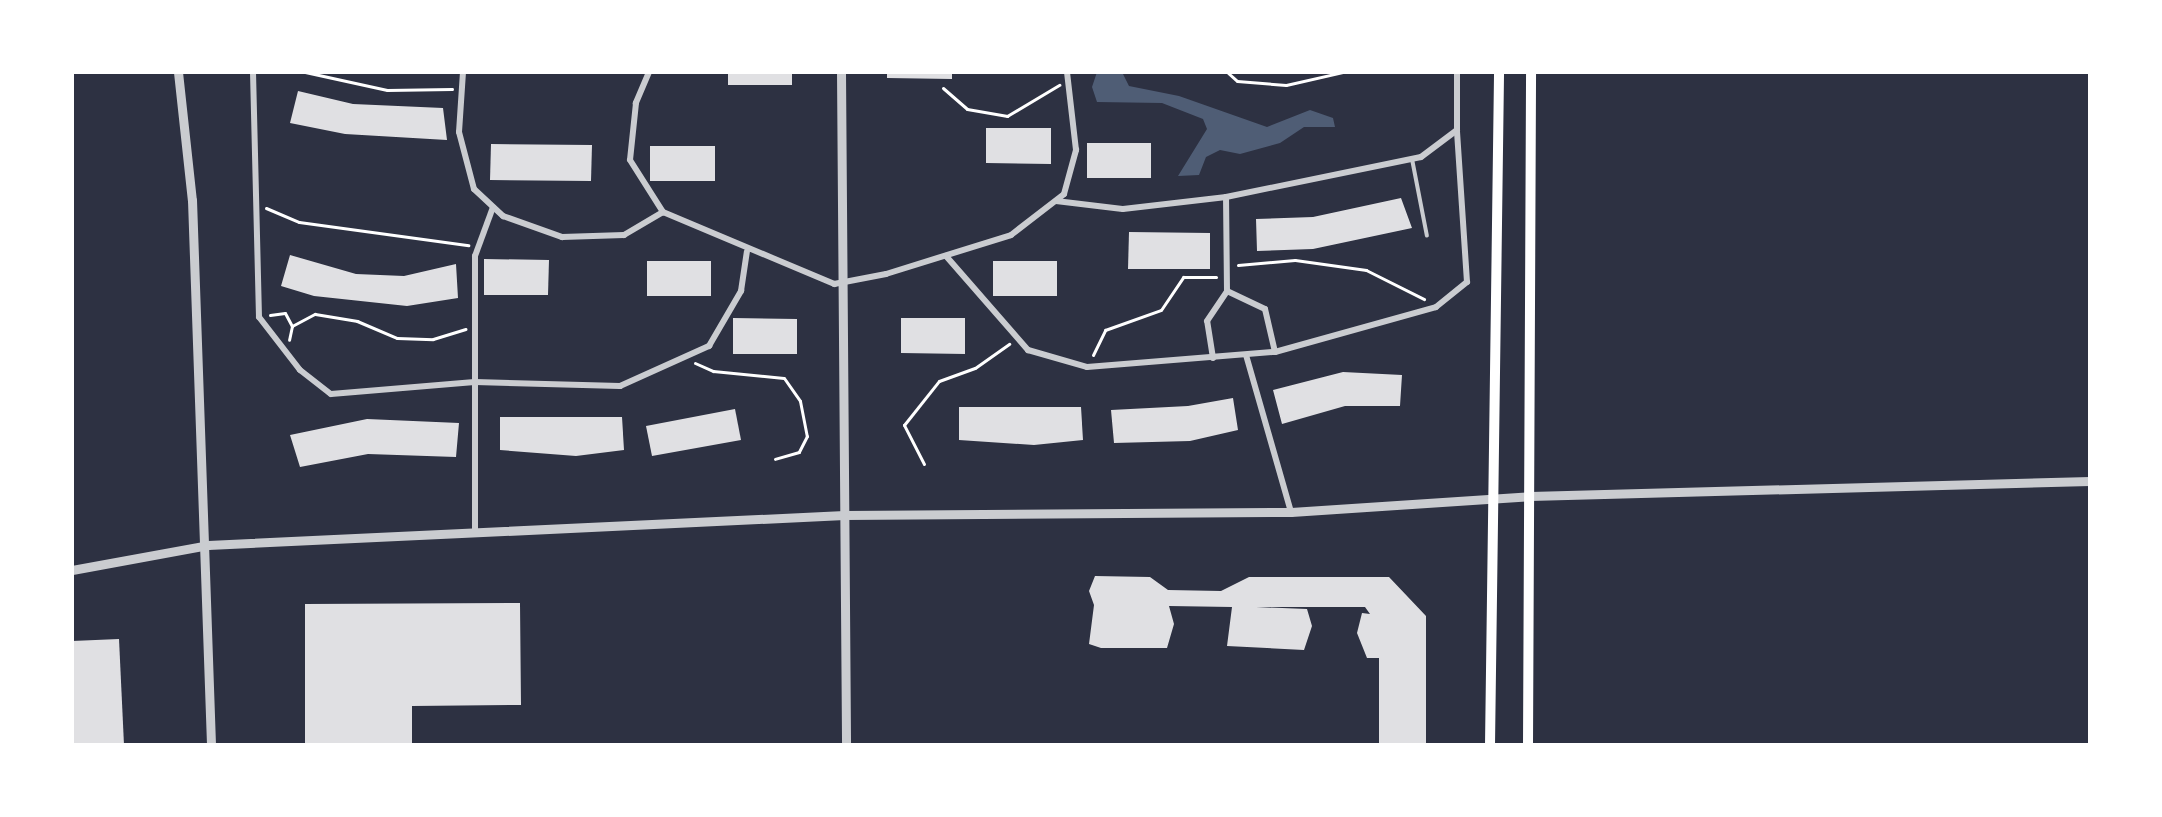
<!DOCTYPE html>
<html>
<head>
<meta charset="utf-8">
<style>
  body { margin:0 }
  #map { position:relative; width:2162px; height:817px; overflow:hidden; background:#2d3142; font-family:"Crimson Pro",serif }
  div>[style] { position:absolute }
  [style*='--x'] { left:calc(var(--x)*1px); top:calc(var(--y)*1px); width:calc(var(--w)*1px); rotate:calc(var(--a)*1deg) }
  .water>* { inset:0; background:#4f5d75 }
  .building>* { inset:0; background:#e0e0e3 }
  .path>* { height:3px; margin:-1.5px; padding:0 1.5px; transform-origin:1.5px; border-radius:1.5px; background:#fff }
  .service>* { height:4px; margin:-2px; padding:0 2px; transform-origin:2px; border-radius:2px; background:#caccd0 }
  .minor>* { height:6px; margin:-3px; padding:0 3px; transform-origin:3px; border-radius:3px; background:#caccd0 }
  .tertiary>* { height:9px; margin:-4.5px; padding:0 4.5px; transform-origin:4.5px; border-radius:4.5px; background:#caccd0 }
  .secondary>* { height:10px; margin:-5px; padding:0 5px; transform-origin:5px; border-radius:5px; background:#fff }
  span { translate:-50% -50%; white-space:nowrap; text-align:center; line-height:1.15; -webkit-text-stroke:4.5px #fff; paint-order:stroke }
  .frame { position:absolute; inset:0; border:74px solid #fff; pointer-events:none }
</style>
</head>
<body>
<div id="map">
  <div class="water">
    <div style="clip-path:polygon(1097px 72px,1122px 72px,1129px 86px,1179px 96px,1267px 127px,1310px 110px,1333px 118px,1335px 127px,1304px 127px,1280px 143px,1240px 154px,1220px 150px,1206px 157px,1199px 175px,1178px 176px,1207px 129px,1203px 119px,1162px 103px,1097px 102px,1092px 87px)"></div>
  </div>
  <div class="building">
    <div style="clip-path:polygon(728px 72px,792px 72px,792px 85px,728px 85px)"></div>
    <div style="clip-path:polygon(887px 72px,952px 72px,952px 79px,887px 78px)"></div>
    <div style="clip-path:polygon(298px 91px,353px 104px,443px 108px,447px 140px,345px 134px,290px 123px)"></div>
    <div style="clip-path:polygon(986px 128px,1051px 128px,1051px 164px,986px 163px)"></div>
    <div style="clip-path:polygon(1087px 143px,1151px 143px,1151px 178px,1087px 178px)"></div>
    <div style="clip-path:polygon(491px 144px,592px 145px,591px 181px,490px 180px)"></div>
    <div style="clip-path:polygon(650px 146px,715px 146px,715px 181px,650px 181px)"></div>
    <div style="clip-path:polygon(1401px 198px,1412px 228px,1313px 249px,1257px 251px,1256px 219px,1313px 217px)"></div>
    <div style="clip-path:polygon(1129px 232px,1210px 233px,1210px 269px,1128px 269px)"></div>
    <div style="clip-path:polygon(290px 255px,356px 274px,404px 276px,456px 264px,458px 298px,407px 306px,314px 296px,281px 286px)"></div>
    <div style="clip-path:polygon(484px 259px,549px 260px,548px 295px,484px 295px)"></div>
    <div style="clip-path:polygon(647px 261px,711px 261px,711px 296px,647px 296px)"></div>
    <div style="clip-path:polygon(993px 261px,1057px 261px,1057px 296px,993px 296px)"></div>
    <div style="clip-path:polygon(733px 318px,797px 319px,797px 354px,733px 354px)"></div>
    <div style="clip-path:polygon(901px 318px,965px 318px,965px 354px,901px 353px)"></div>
    <div style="clip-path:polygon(1343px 372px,1402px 375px,1400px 406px,1345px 406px,1282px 424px,1273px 390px)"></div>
    <div style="clip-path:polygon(1233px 398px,1238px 430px,1190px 441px,1114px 443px,1111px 410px,1188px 406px)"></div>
    <div style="clip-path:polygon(959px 407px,1081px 407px,1083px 440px,1034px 445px,959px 440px)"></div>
    <div style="clip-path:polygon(735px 409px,741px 440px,652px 456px,646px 426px)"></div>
    <div style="clip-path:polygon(500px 417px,622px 417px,624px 450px,576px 456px,500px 450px)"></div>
    <div style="clip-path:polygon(367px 419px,459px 423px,456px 457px,368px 454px,300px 467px,290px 435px)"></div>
    <div style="clip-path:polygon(1095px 576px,1150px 577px,1168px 590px,1221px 591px,1249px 577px,1389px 577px,1426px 616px,1426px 745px,1379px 745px,1379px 658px,1367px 658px,1357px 633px,1362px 613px,1370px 614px,1365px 607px,1256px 607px,1307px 609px,1312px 626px,1304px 650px,1227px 646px,1232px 607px,1169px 606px,1174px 624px,1167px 648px,1101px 648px,1089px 644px,1094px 605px,1089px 591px)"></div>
    <div style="clip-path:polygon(520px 603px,521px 705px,412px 706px,412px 745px,305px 745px,305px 604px)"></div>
    <div style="clip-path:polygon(119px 639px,124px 745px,72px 745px,72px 641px)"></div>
  </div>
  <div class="path">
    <div style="--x:305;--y:72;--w:84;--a:12.4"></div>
    <div style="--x:387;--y:90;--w:65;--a:-0.9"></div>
    <div style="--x:1227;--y:72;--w:13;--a:42"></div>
    <div style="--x:1237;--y:81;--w:49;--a:4.7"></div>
    <div style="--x:1286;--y:85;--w:58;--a:-12.8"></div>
    <div style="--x:943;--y:88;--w:32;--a:41"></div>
    <div style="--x:967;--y:109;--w:41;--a:9.9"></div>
    <div style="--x:1007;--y:116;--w:61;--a:-30.8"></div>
    <div style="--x:266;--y:208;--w:36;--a:23"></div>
    <div style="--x:299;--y:222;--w:171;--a:7.8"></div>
    <div style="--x:1238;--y:265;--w:57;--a:-5"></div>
    <div style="--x:1295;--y:260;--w:72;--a:8"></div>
    <div style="--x:1366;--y:270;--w:65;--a:26.6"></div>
    <div style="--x:270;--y:315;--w:15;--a:-8"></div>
    <div style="--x:285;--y:313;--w:15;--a:62"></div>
    <div style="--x:292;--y:326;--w:14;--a:102"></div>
    <div style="--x:292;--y:326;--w:26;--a:-28"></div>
    <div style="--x:315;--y:314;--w:43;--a:9.5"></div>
    <div style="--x:357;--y:321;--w:43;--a:23"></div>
    <div style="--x:397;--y:338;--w:36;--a:2"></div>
    <div style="--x:433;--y:339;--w:34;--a:-17"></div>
    <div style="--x:1093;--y:355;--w:28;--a:-64"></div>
    <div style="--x:1105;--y:330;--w:59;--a:-19.7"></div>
    <div style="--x:1161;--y:310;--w:40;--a:-56"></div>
    <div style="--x:1183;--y:277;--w:33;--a:0"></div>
    <div style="--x:695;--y:363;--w:20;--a:24"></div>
    <div style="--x:713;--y:371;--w:71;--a:5.6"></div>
    <div style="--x:784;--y:378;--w:28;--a:55"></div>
    <div style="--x:800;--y:401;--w:36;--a:79"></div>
    <div style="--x:807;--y:436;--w:18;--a:117"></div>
    <div style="--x:799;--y:452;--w:25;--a:164"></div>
    <div style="--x:924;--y:464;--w:44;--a:-117.1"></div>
    <div style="--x:904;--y:425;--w:56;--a:-51.5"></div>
    <div style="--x:939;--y:381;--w:38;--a:-20"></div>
    <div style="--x:975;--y:368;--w:42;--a:-35.2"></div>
  </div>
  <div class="service">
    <div style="--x:1412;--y:159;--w:78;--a:79"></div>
  </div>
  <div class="minor">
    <div style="--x:253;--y:72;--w:245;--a:88.6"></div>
    <div style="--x:259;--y:317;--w:67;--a:52.3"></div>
    <div style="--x:300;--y:370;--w:39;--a:38"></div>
    <div style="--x:331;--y:394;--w:144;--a:-4.8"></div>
    <div style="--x:475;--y:382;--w:145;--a:1.6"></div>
    <div style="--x:620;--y:386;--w:98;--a:-24.2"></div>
    <div style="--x:709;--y:346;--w:64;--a:-59.8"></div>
    <div style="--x:741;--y:291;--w:40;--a:-81.5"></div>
    <div style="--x:463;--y:72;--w:60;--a:93.8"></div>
    <div style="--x:459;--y:132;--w:59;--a:75.3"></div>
    <div style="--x:474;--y:189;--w:40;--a:43"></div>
    <div style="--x:503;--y:216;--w:63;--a:19.6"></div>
    <div style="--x:562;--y:237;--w:62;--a:-1.8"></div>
    <div style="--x:624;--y:235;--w:45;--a:-30.5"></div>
    <div style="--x:649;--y:72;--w:34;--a:113"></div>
    <div style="--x:636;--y:103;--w:57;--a:96"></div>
    <div style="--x:630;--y:160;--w:62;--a:57.6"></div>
    <div style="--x:663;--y:212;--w:186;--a:22.8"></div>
    <div style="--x:834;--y:284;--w:53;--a:-10.9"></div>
    <div style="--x:886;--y:274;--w:131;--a:-17.3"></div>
    <div style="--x:1011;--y:235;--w:67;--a:-37.7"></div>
    <div style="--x:1064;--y:194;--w:46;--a:-74.7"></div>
    <div style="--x:1076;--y:150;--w:79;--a:-96.6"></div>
    <div style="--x:1056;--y:201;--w:67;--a:6.8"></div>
    <div style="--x:1123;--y:209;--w:104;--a:-6.6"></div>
    <div style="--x:1226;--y:197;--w:199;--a:-11.6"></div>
    <div style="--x:1421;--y:157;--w:45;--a:-36.9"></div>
    <div style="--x:1457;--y:130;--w:58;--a:-90"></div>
    <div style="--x:946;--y:256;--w:125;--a:48.9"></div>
    <div style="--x:1028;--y:350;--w:61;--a:16.1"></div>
    <div style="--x:1087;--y:367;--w:189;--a:-4.6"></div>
    <div style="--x:1275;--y:352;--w:167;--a:-15.6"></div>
    <div style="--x:1436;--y:307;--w:40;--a:-39"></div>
    <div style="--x:1467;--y:282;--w:152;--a:-93.8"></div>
    <div style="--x:1227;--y:291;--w:42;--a:25.3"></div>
    <div style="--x:1265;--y:309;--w:44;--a:76.9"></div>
    <div style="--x:1246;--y:355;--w:163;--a:74"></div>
    <div style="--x:1213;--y:358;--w:37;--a:-99"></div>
    <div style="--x:1207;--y:321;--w:36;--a:-56"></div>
    <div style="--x:1227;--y:291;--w:94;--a:-90.6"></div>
    <div style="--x:475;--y:532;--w:276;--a:-90"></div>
    <div style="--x:475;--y:256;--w:52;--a:-69.8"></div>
  </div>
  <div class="tertiary">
    <div style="--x:178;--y:72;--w:129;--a:83.8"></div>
    <div style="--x:192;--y:200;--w:545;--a:88"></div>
    <div style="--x:841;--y:72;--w:673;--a:89.57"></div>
    <div style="--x:72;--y:570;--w:138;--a:-10.4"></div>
    <div style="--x:208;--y:545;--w:637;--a:-2.7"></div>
    <div style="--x:844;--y:515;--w:447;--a:-0.4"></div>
    <div style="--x:1291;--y:512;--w:240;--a:-3.8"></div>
    <div style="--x:1530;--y:496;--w:560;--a:-1.53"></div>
  </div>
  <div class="secondary">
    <div style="--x:1490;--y:745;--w:673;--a:-89.23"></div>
    <div style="--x:1528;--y:745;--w:673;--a:-89.74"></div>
  </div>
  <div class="frame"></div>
</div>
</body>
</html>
